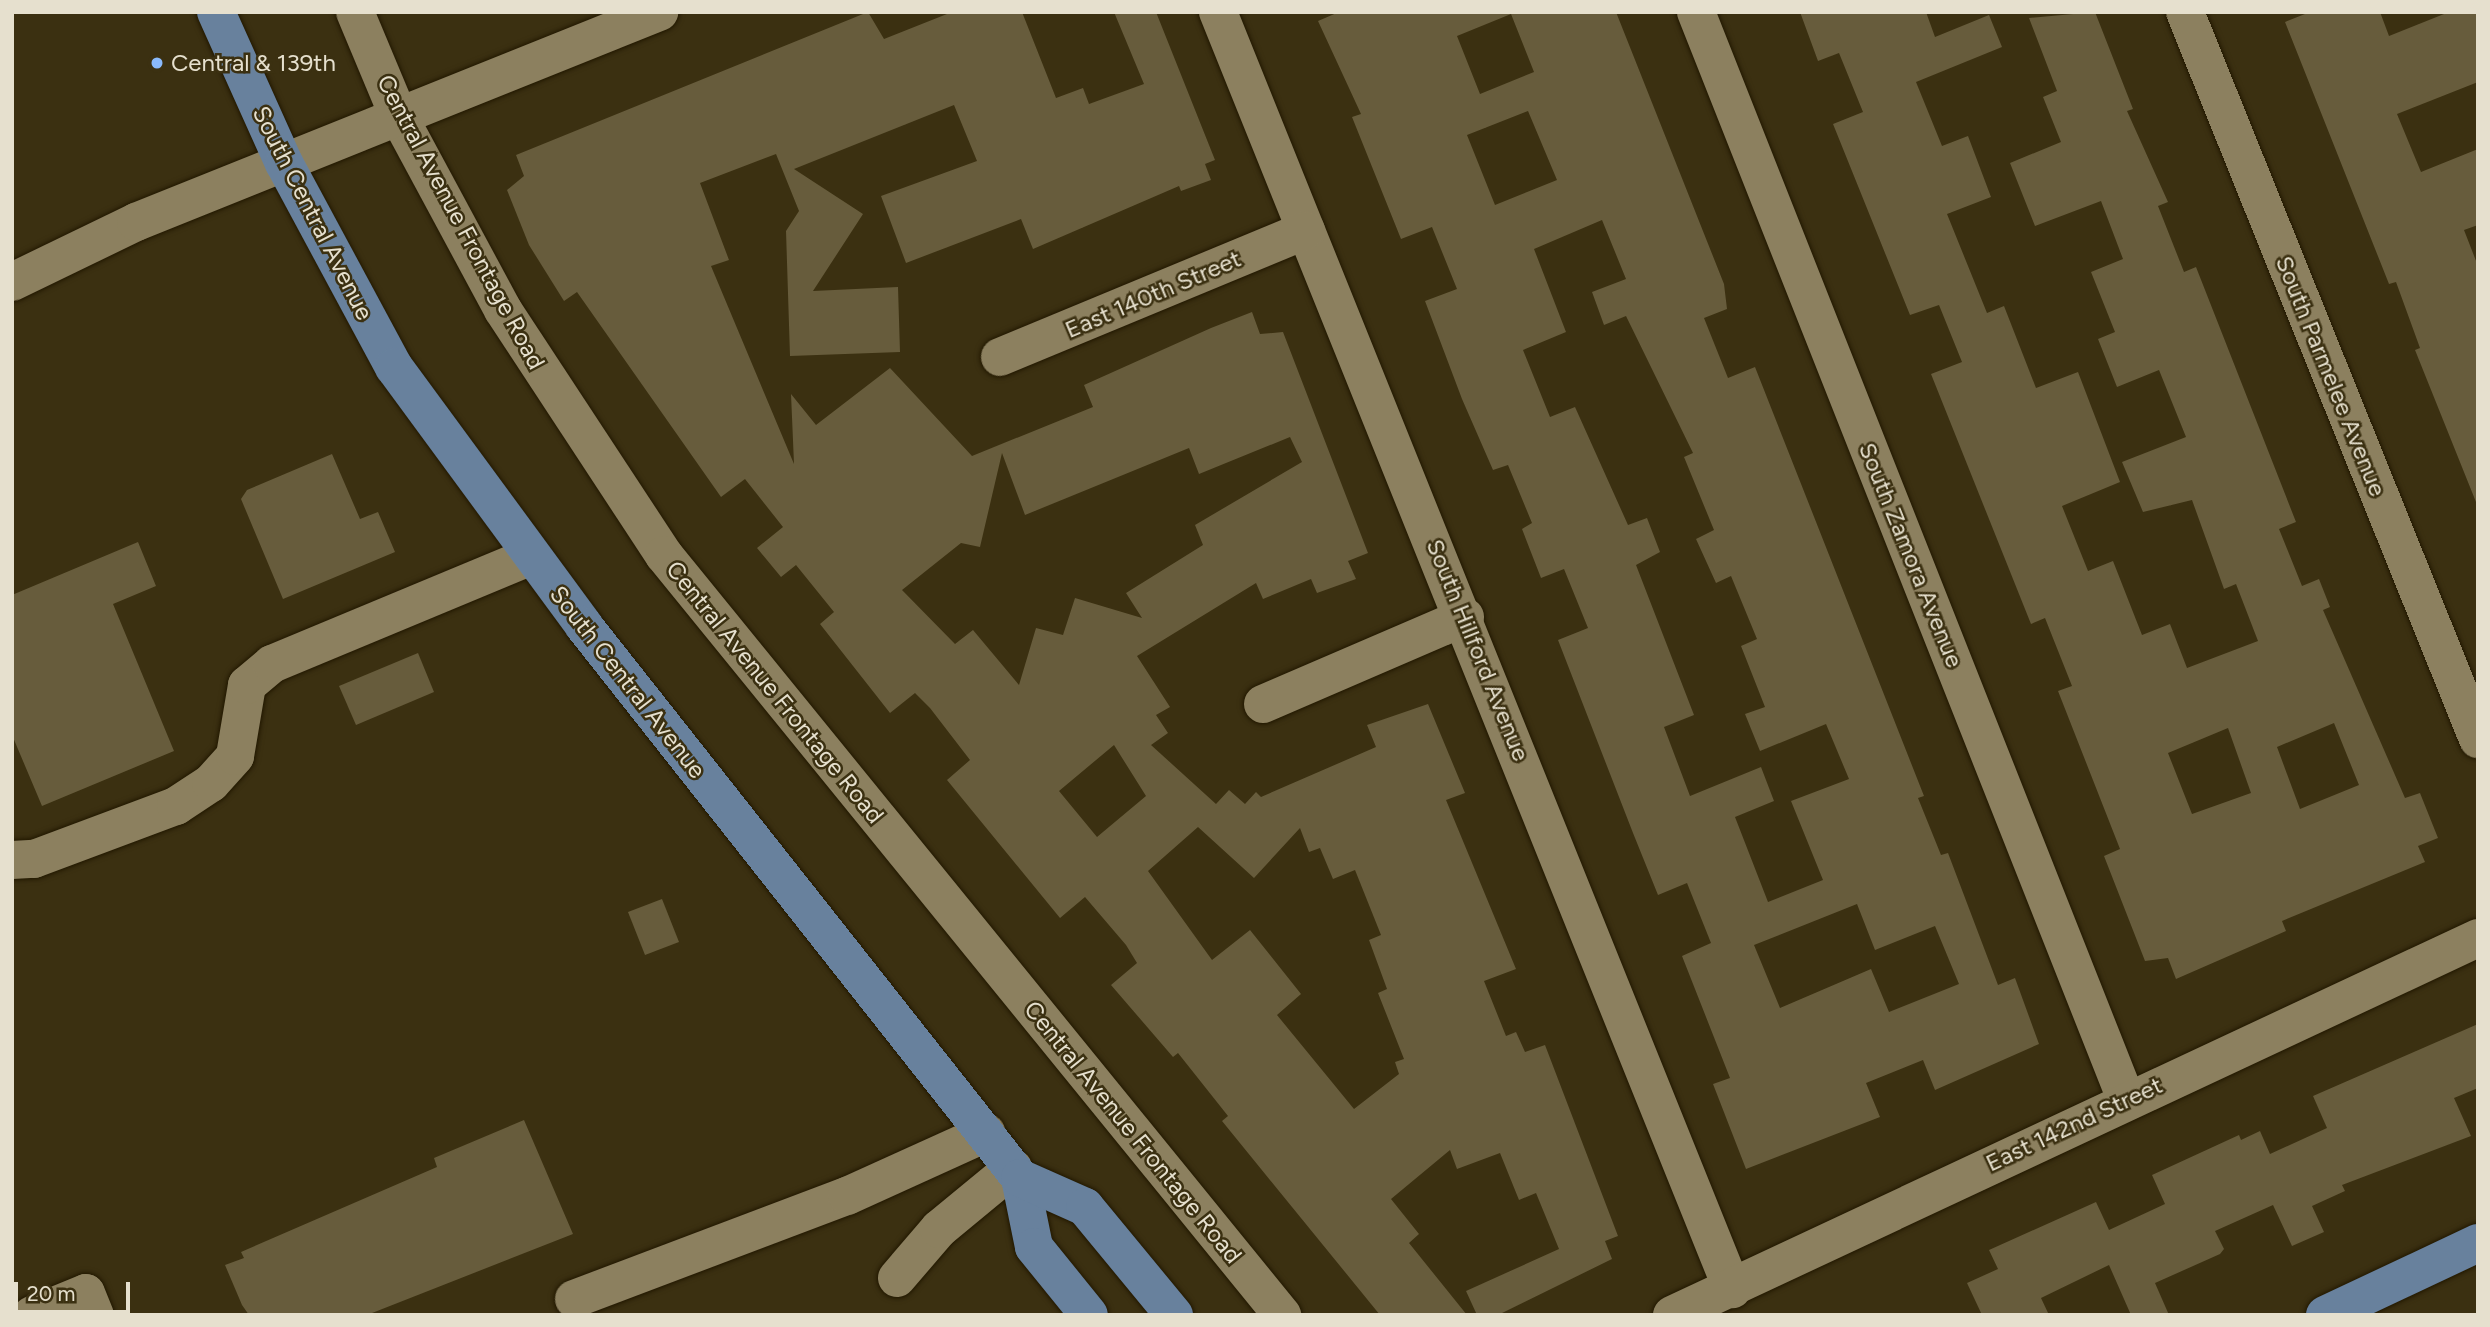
<!DOCTYPE html>
<html>
<head>
<meta charset="utf-8">
<style>
  body { margin:0 }
  #map { position:relative; width:2490px; height:1327px; overflow:hidden; background:#3b3011; font-family:Figtree,sans-serif }
  div>[style] { position:absolute }
  [style*='--x'] { left:calc(var(--x)*1px); top:calc(var(--y)*1px); width:calc(var(--w)*1px); rotate:calc(var(--a)*1deg) }
  .building>* { inset:0; background:#675c3c }
  .roads { filter:drop-shadow(0 0 2px #221800) drop-shadow(0 0 2px #221800) }
  .minor>* { height:38px; margin:-19px; padding:0 19px; transform-origin:19px; border-radius:19px; background:#8c805f }
  .major>* { height:38px; margin:-19px; padding:0 19px; transform-origin:19px; border-radius:19px; background:#68819d }
  .dots>* { width:19px; height:19px; translate:-50% -50%; box-sizing:border-box; border:4px solid #3b3011; border-radius:50% }
  span { translate:-50% -50%; white-space:nowrap; text-align:center; line-height:1.15; -webkit-text-stroke:5px #3b3011; paint-order:stroke }
  .poi-label { font-size:24px; color:#e6e0ce }
  .left { translate:0 -50%; text-align:left }
  .street-label { font-size:24px; color:#e6e0ce }
  .frame { position:absolute; inset:0; border:14px solid #e6e0ce; pointer-events:none }
  .scale { position:absolute; left:14px; top:1282px; width:116px; height:32px; box-sizing:border-box; border:4px solid #e6e0ce; border-top:0; padding-left:9px; font-size:21px; line-height:24px; white-space:nowrap; color:#e6e0ce; -webkit-text-stroke:5px #3b3011; paint-order:stroke }
</style>
</head>
<body>
<div id="map">
  <div class="building">
    <div style="clip-path:polygon(evenodd,868px 12px,884px 39px,952px 12px,1022px 12px,1056px 98px,1083px 88px,1089px 104px,1144px 84px,1114px 12px,1156px 12px,1215px 160px,1205px 164px,1211px 180px,1181px 191px,1179px 186px,1033px 249px,1021px 219px,906px 263px,881px 196px,977px 161px,954px 105px,794px 169px,863px 214px,813px 291px,898px 287px,900px 352px,790px 356px,786px 231px,799px 211px,776px 154px,700px 183px,729px 260px,711px 266px,794px 464px,791px 394px,816px 425px,890px 368px,972px 456px,1093px 407px,1084px 385px,1211px 328px,1252px 312px,1260px 334px,1283px 332px,1368px 553px,1348px 561px,1356px 579px,1317px 593px,1311px 579px,1263px 599px,1256px 583px,1137px 656px,1170px 707px,1156px 715px,1168px 733px,1151px 745px,1216px 804px,1229px 790px,1245px 804px,1256px 792px,1261px 797px,1376px 747px,1367px 725px,1428px 704px,1465px 793px,1446px 800px,1516px 969px,1484px 981px,1506px 1036px,1516px 1032px,1525px 1052px,1545px 1045px,1618px 1236px,1605px 1241px,1612px 1259px,1498px 1315px,1477px 1315px,1466px 1291px,1559px 1249px,1536px 1193px,1519px 1200px,1500px 1153px,1457px 1169px,1450px 1150px,1391px 1199px,1419px 1234px,1409px 1243px,1467px 1315px,1380px 1315px,1222px 1121px,1228px 1116px,1178px 1053px,1173px 1057px,1111px 985px,1137px 963px,1126px 945px,1085px 897px,1060px 918px,947px 780px,970px 760px,930px 708px,915px 693px,890px 713px,820px 624px,834px 612px,796px 565px,781px 577px,757px 548px,783px 527px,745px 479px,721px 497px,577px 292px,564px 301px,529px 245px,507px 190px,524px 176px,516px 155px,868px 12px,1290px 437px,1302px 462px,1195px 525px,1203px 545px,1126px 593px,1142px 618px,1075px 598px,1063px 635px,1036px 628px,1019px 685px,973px 630px,955px 644px,902px 590px,961px 543px,980px 547px,1002px 453px,1025px 515px,1189px 448px,1199px 474px,1290px 437px,868px 12px,1114px 745px,1146px 796px,1097px 837px,1059px 791px,1114px 745px,868px 12px,1198px 827px,1254px 878px,1300px 828px,1309px 852px,1320px 848px,1333px 879px,1355px 870px,1381px 935px,1369px 940px,1387px 989px,1378px 993px,1404px 1059px,1395px 1062px,1399px 1074px,1354px 1109px,1277px 1015px,1301px 994px,1250px 930px,1212px 960px,1148px 871px,1198px 827px)"></div>
    <div style="clip-path:polygon(evenodd,1339px 12px,1616px 12px,1724px 284px,1727px 309px,1704px 318px,1728px 378px,1755px 367px,1924px 796px,1918px 798px,1941px 855px,1948px 853px,1998px 985px,2015px 978px,2039px 1044px,1935px 1090px,1923px 1060px,1866px 1083px,1880px 1117px,1746px 1169px,1713px 1084px,1730px 1078px,1682px 956px,1711px 943px,1687px 883px,1658px 895px,1633px 833px,1558px 640px,1588px 628px,1564px 569px,1541px 578px,1522px 529px,1532px 523px,1508px 465px,1493px 470px,1462px 399px,1425px 301px,1457px 289px,1432px 227px,1401px 239px,1352px 117px,1361px 114px,1318px 21px,1339px 12px,1511px 14px,1534px 72px,1480px 94px,1457px 36px,1511px 14px,1339px 12px,1528px 111px,1557px 180px,1495px 205px,1467px 135px,1528px 111px,1339px 12px,1602px 220px,1626px 279px,1592px 292px,1604px 325px,1626px 316px,1693px 453px,1684px 457px,1714px 530px,1696px 539px,1716px 583px,1731px 576px,1757px 639px,1741px 646px,1765px 707px,1745px 714px,1760px 751px,1826px 724px,1849px 779px,1791px 801px,1823px 880px,1768px 902px,1735px 817px,1774px 801px,1761px 767px,1690px 796px,1664px 727px,1694px 715px,1636px 565px,1660px 552px,1647px 518px,1628px 525px,1575px 407px,1550px 417px,1523px 350px,1566px 332px,1534px 249px,1602px 220px,1339px 12px,1857px 904px,1875px 950px,1935px 926px,1959px 984px,1889px 1012px,1871px 969px,1780px 1008px,1754px 945px,1857px 904px)"></div>
    <div style="clip-path:polygon(evenodd,1800px 12px,1926px 12px,1935px 37px,1989px 15px,2002px 47px,1916px 82px,1942px 146px,1968px 136px,1991px 197px,1947px 214px,1987px 313px,2004px 306px,2036px 388px,2078px 372px,2120px 482px,2062px 506px,2088px 571px,2113px 561px,2142px 635px,2170px 624px,2187px 668px,2258px 641px,2236px 584px,2224px 589px,2192px 500px,2143px 512px,2122px 462px,2186px 437px,2159px 370px,2117px 387px,2098px 339px,2115px 332px,2091px 272px,2123px 259px,2101px 201px,2035px 226px,2010px 163px,2061px 142px,2043px 97px,2057px 91px,2029px 18px,2095px 12px,2133px 109px,2127px 111px,2168px 202px,2158px 206px,2184px 272px,2196px 267px,2296px 522px,2279px 529px,2302px 586px,2319px 579px,2330px 607px,2323px 610px,2405px 798px,2420px 793px,2438px 838px,2418px 846px,2425px 862px,2282px 921px,2286px 931px,2176px 979px,2168px 958px,2145px 961px,2104px 856px,2120px 849px,2058px 691px,2072px 686px,2045px 618px,2031px 624px,1931px 374px,1962px 362px,1939px 305px,1910px 315px,1833px 124px,1863px 112px,1839px 53px,1818px 61px,1800px 12px,2334px 723px,2359px 785px,2300px 809px,2277px 747px,2334px 723px,1800px 12px,2228px 728px,2251px 793px,2192px 814px,2168px 753px,2228px 728px)"></div>
    <div style="clip-path:polygon(2310px 12px,2380px 12px,2389px 36px,2449px 12px,2478px 12px,2478px 82px,2397px 114px,2421px 172px,2478px 149px,2478px 225px,2464px 230px,2478px 266px,2478px 507px,2415px 350px,2420px 348px,2396px 282px,2389px 284px,2285px 22px)"></div>
    <div style="clip-path:polygon(332px 454px,360px 519px,378px 512px,395px 552px,283px 599px,241px 499px,247px 490px)"></div>
    <div style="clip-path:polygon(138px 542px,156px 586px,113px 604px,174px 751px,42px 806px,12px 735px,12px 595px)"></div>
    <div style="clip-path:polygon(418px 653px,434px 692px,356px 725px,339px 686px)"></div>
    <div style="clip-path:polygon(662px 899px,679px 942px,645px 955px,628px 912px)"></div>
    <div style="clip-path:polygon(2478px 1024px,2478px 1088px,2454px 1098px,2471px 1136px,2342px 1185px,2345px 1191px,2312px 1206px,2324px 1232px,2292px 1246px,2273px 1205px,2215px 1231px,2224px 1249px,2220px 1254px,2155px 1283px,2169px 1315px,2131px 1315px,2109px 1265px,2041px 1298px,2049px 1315px,1982px 1315px,1967px 1283px,1998px 1269px,1989px 1250px,2096px 1202px,2109px 1230px,2165px 1204px,2152px 1175px,2239px 1135px,2241px 1140px,2260px 1131px,2270px 1154px,2327px 1128px,2313px 1096px)"></div>
    <div style="clip-path:polygon(524px 1120px,573px 1234px,367px 1315px,249px 1315px,242px 1305px,225px 1265px,244px 1258px,241px 1252px,437px 1167px,434px 1158px)"></div>
  </div>
  <div class="roads">
    <div class="minor">
      <div style="--x:355;--y:12;--w:112;--a:67.3"></div>
      <div style="--x:398;--y:115;--w:221;--a:61.7"></div>
      <div style="--x:503;--y:310;--w:293;--a:56.7"></div>
      <div style="--x:664;--y:555;--w:980;--a:50.88"></div>
      <div style="--x:1218;--y:12;--w:1377;--a:68.07"></div>
      <div style="--x:1696;--y:12;--w:1169;--a:68.42"></div>
      <div style="--x:2185;--y:12;--w:784;--a:68.05"></div>
      <div style="--x:12;--y:282;--w:138;--a:-25.8"></div>
      <div style="--x:136;--y:222;--w:564;--a:-21.88"></div>
      <div style="--x:1000;--y:357;--w:331;--a:-22.5"></div>
      <div style="--x:1263;--y:704;--w:220;--a:-23.3"></div>
      <div style="--x:12;--y:860;--w:22;--a:-3"></div>
      <div style="--x:34;--y:859;--w:152;--a:-20.5"></div>
      <div style="--x:176;--y:806;--w:42;--a:-33.3"></div>
      <div style="--x:211;--y:783;--w:36;--a:-48"></div>
      <div style="--x:235;--y:756;--w:72;--a:-80.4"></div>
      <div style="--x:247;--y:685;--w:33;--a:-40"></div>
      <div style="--x:272;--y:664;--w:281;--a:-22.6"></div>
      <div style="--x:897;--y:1278;--w:65;--a:-49.4"></div>
      <div style="--x:939;--y:1229;--w:96;--a:-39.5"></div>
      <div style="--x:574;--y:1299;--w:292;--a:-20.7"></div>
      <div style="--x:847;--y:1196;--w:153;--a:-24.4"></div>
      <div style="--x:32;--y:1315;--w:58;--a:-22.2"></div>
      <div style="--x:86;--y:1293;--w:24;--a:68"></div>
      <div style="--x:1672;--y:1315;--w:890;--a:-25.07"></div>
    </div>
    <div class="major">
      <div style="--x:216;--y:12;--w:166;--a:65.8"></div>
      <div style="--x:284;--y:163;--w:232;--a:61.7"></div>
      <div style="--x:394;--y:367;--w:321;--a:53.7"></div>
      <div style="--x:584;--y:626;--w:703;--a:51.7"></div>
      <div style="--x:1020;--y:1178;--w:70;--a:78.5"></div>
      <div style="--x:1034;--y:1247;--w:87;--a:51"></div>
      <div style="--x:1020;--y:1178;--w:71;--a:24"></div>
      <div style="--x:1085;--y:1207;--w:140;--a:50.5"></div>
      <div style="--x:2325;--y:1315;--w:169;--a:-25.2"></div>
    </div>
  </div>
  <div class="dots">
    <div style="left:157px;top:63px;background:#8abafc"></div>
  </div>
  <div class="poi-label">
    <span class="left" style="left:171px;top:63px">Central &amp; 139th</span>
  </div>
  <div class="street-label">
    <span style="left:313px;top:213px;rotate:63deg">South Central Avenue</span>
    <span style="left:461px;top:222px;rotate:62deg">Central Avenue Frontage Road</span>
    <span style="left:1153px;top:294px;rotate:-23deg">East 140th Street</span>
    <span style="left:2331px;top:376px;rotate:68deg">South Parmelee Avenue</span>
    <span style="left:1911px;top:555px;rotate:68deg">South Zamora Avenue</span>
    <span style="left:1478px;top:650px;rotate:68deg">South Hillford Avenue</span>
    <span style="left:628px;top:682px;rotate:52deg">South Central Avenue</span>
    <span style="left:775px;top:692px;rotate:51deg">Central Avenue Frontage Road</span>
    <span style="left:2074px;top:1124px;rotate:-25deg">East 142nd Street</span>
    <span style="left:1133px;top:1132px;rotate:51deg">Central Avenue Frontage Road</span>
  </div>
  <div class="frame"></div>
  <div class="scale">20 m</div>
</div>
</body>
</html>
